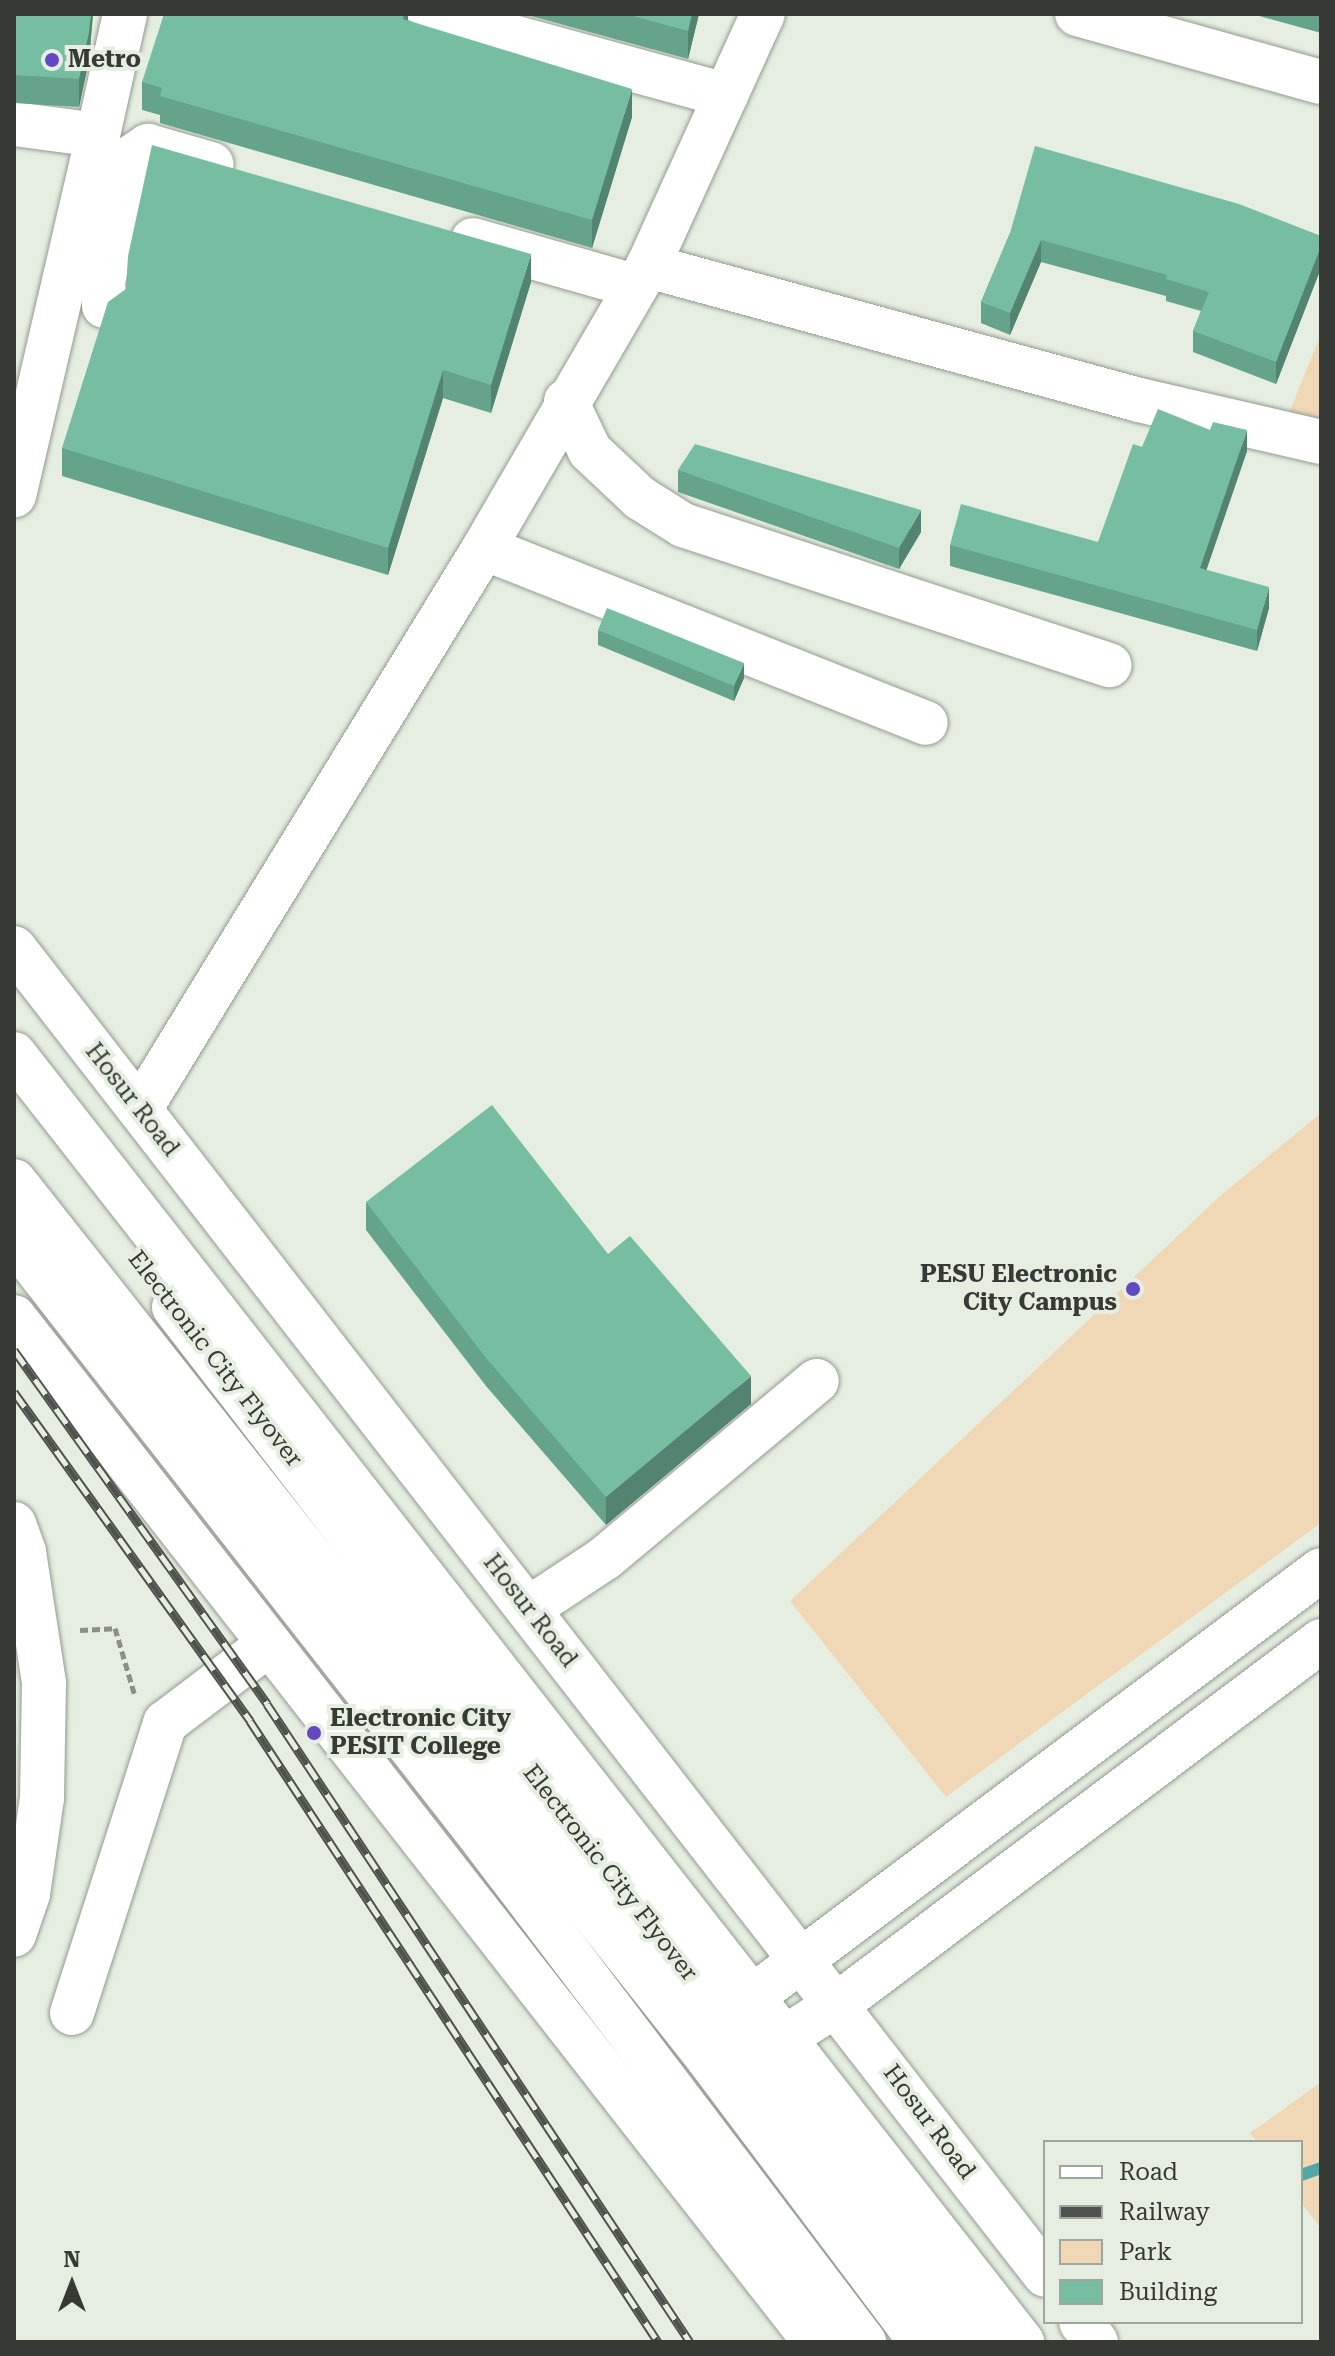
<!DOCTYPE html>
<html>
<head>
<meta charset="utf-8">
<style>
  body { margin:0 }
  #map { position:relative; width:1335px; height:2356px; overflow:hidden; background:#e5eee1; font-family:"Roboto Serif",serif }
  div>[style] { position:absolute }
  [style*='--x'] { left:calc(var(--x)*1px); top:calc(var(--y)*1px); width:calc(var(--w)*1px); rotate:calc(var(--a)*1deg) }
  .green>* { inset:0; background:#f0d8b7 }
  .stream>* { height:12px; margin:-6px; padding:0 6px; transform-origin:6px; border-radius:6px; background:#52a7a9 }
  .path>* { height:5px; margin-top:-2.5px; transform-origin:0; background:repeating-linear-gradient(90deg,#8a9087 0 8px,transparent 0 12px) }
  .roads { filter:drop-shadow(0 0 2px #939b8f) drop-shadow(0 0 2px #939b8f) }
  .minor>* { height:44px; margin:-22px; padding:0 22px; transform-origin:22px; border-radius:22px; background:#fff }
  .highway>* { height:44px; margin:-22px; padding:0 22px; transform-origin:22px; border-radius:22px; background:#fff }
  .rail>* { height:9px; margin-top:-4.5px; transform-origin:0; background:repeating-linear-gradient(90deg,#e5eee1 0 18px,#4f524c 0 36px); box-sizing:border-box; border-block:2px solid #4f524c }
  .wall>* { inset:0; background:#65a38a }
  .shaded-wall>* { inset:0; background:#538471 }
  .building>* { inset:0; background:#76bda1 }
  .dots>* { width:22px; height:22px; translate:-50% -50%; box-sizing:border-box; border:4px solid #e5eee1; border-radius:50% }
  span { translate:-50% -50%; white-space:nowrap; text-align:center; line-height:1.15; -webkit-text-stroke:8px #e5eee1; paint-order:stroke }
  .poi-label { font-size:24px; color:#363934; font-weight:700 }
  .left { translate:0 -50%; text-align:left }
  .right { translate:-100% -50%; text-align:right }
  .street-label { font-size:24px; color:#363934 }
  .frame { position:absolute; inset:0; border:16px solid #363934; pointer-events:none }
  .legend { position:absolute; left:1043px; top:2140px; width:260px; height:184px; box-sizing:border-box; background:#e5eee1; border:2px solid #9fa69c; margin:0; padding:10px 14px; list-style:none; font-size:24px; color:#363934 }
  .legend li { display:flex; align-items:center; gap:16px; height:40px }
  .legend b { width:40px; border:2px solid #9fa69c }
  .north { position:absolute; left:32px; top:2244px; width:80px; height:80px; -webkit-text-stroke:6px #e5eee1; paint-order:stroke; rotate:0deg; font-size:22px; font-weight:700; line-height:32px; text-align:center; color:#363934 }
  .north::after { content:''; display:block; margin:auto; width:28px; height:36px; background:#363934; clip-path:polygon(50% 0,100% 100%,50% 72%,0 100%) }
</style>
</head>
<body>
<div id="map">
  <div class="green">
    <div style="clip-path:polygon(1321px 334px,1321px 421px,1289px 413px)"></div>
    <div style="clip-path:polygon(1321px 1113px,1321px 1523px,946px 1797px,790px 1601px,1219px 1197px)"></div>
    <div style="clip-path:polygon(1321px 2082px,1321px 2229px,1301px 2202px,1301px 2142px,1257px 2142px,1250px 2133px)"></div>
  </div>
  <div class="stream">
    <div style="--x:1301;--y:2175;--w:21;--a:-19"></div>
  </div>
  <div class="path">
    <div style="--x:80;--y:1630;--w:35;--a:-3"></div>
    <div style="--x:115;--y:1628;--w:71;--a:73.6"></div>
  </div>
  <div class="roads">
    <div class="minor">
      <div style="--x:429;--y:14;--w:308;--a:15.3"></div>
      <div style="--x:1077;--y:14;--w:253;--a:15.6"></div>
      <div style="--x:14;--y:124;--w:85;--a:7.5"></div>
      <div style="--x:98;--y:135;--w:370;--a:103.1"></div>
      <div style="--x:98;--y:135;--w:124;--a:-77.4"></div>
      <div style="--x:473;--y:240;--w:168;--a:15.9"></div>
      <div style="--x:648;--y:266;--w:509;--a:15.26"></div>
      <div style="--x:1139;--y:400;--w:187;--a:13"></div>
      <div style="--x:104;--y:306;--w:24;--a:-92"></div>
      <div style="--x:103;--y:282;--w:127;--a:-77.7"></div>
      <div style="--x:130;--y:158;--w:22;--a:-34"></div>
      <div style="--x:148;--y:146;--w:66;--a:15.9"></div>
      <div style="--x:566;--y:401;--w:55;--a:64.4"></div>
      <div style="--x:590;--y:451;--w:69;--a:43.2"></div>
      <div style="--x:640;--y:498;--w:51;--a:32.1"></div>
      <div style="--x:683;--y:525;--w:449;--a:18.2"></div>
      <div style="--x:484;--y:548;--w:475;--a:21.6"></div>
      <div style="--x:14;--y:948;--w:1680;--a:52.15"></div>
      <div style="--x:140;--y:1109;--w:658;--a:-58.48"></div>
      <div style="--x:484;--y:548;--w:326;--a:-59.8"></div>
      <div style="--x:648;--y:266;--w:277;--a:-65.5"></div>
      <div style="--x:14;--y:1317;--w:1301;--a:51.99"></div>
      <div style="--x:528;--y:1609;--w:92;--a:-33.5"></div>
      <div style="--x:605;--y:1558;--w:276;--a:-39.9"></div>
      <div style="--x:752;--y:1997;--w:711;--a:-36.89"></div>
      <div style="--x:72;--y:2013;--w:305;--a:-72.2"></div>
      <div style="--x:165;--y:1723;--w:131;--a:-37.2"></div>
      <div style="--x:784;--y:2038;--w:65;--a:-32.5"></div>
      <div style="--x:839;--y:2003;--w:603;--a:-36.91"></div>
      <div style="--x:1081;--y:2322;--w:25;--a:53"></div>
    </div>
    <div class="highway">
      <div style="--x:14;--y:1054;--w:1636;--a:51.95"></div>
      <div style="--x:14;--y:1181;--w:1117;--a:51.65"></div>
      <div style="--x:707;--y:2057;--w:356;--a:53.1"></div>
      <div style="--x:14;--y:1240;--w:745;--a:51.98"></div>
      <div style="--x:473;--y:1827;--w:647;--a:52.79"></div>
      <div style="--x:174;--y:1307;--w:1307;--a:52.37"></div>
      <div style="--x:14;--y:1524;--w:30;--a:70"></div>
      <div style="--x:24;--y:1552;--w:133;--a:81.3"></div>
      <div style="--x:44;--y:1683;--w:115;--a:91"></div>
      <div style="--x:42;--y:1798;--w:97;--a:98.3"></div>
      <div style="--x:28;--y:1894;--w:43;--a:108.9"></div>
    </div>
  </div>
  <div class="rail">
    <div style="--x:14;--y:1350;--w:435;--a:54.4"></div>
    <div style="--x:267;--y:1704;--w:765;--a:56.46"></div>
    <div style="--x:14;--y:1392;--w:405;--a:54.3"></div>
    <div style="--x:250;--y:1721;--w:743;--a:56.69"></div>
  </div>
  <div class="wall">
    <div style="clip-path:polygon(14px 14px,93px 14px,89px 60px,79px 107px,14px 103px)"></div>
    <div style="clip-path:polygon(408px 14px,408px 20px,632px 117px,592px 248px,160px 123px,160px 115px,142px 110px,142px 82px)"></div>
    <div style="clip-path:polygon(524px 14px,699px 14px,688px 59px)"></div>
    <div style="clip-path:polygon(1252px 14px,1321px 14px,1321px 33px)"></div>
    <div style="clip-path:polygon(1010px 233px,1321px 236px,1321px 268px,1276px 384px,1193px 352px,1193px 331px,1201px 311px,1166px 301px,1166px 296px,1041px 262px,1010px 335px,981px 323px,981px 302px)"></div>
    <div style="clip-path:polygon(531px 282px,491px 413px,443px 398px,388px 575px,62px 476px,62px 448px)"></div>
    <div style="clip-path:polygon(1142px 447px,1247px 451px,1206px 570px,1269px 608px,1257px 651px,950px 566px,950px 545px,1098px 542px)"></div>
    <div style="clip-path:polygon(678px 470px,921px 532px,899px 569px,678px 492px)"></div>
    <div style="clip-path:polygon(598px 630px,744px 678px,734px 701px,598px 645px)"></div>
    <div style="clip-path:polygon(366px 1202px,608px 1254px,751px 1404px,606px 1525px,486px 1386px,366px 1230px)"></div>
  </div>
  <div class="shaded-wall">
    <div style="clip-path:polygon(91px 14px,93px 14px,89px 60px,79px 107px,79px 79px)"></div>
    <div style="clip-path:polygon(404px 14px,408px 14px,408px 27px,403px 19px)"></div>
    <div style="clip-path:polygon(692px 14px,699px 14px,688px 59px,688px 31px)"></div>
    <div style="clip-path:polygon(632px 89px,632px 117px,592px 248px,592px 220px)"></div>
    <div style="clip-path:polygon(1041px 240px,1041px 262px,1010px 335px,1010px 313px)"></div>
    <div style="clip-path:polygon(1321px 246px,1321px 268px,1276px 384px,1276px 362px)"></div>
    <div style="clip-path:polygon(531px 254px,531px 282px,491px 413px,491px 385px)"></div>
    <div style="clip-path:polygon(443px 370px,443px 398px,388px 575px,388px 548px)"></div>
    <div style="clip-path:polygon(1247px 430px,1247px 451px,1200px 589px,1200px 568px)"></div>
    <div style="clip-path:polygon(921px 510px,921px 532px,899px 569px,899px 548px)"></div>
    <div style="clip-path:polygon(1269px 587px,1269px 608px,1257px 651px,1257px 630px)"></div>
    <div style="clip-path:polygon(744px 663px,744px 678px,734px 701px,734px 686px)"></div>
    <div style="clip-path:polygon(751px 1376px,751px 1404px,606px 1525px,606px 1497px)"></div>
  </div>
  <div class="building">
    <div style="clip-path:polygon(14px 14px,91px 14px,89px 32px,79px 79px,14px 75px)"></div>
    <div style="clip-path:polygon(164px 14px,404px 14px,403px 19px,632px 89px,592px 220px,160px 96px,162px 88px,142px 82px)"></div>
    <div style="clip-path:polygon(626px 14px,692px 14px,688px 31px)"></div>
    <div style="clip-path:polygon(152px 145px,531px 254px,491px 385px,443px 370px,388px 548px,62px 448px,108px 302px,126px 289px,128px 256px)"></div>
    <div style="clip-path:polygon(1035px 146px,1239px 204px,1321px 236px,1321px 246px,1276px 362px,1193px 331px,1209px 292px,1166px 279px,1167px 275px,1041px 240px,1010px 313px,981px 302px,1010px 233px)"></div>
    <div style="clip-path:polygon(1158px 409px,1210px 430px,1213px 422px,1247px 430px,1200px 568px,1269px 587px,1257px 630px,950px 545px,961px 504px,1098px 542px,1133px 444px,1142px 447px)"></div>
    <div style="clip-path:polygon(695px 444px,921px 510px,899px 548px,678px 470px)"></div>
    <div style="clip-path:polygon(607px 608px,744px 663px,734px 686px,598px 630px)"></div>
    <div style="clip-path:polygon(492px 1105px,608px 1254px,630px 1236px,751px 1376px,606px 1497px,486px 1358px,366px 1202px)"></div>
  </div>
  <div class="dots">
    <div style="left:52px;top:60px;background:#6448c1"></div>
    <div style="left:1133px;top:1289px;background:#6448c1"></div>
    <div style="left:314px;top:1733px;background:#6448c1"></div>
  </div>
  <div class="poi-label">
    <span class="left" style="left:68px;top:60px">Metro</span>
    <span class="right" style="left:1117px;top:1289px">PESU Electronic<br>City Campus</span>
    <span class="left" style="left:330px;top:1733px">Electronic City<br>PESIT College</span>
  </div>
  <div class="street-label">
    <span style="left:132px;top:1100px;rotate:52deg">Hosur Road</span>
    <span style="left:215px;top:1359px;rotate:52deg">Electronic City Flyover</span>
    <span style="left:530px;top:1611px;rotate:52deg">Hosur Road</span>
    <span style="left:610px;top:1873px;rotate:52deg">Electronic City Flyover</span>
    <span style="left:929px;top:2122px;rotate:53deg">Hosur Road</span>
  </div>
  <div class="frame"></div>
  <ul class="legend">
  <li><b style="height:10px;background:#fff"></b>Road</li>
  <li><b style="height:10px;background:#4f524c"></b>Railway</li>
  <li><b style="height:22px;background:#f0d8b7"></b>Park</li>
  <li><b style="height:22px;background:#76bda1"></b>Building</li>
  </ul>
  <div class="north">N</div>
</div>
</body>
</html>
